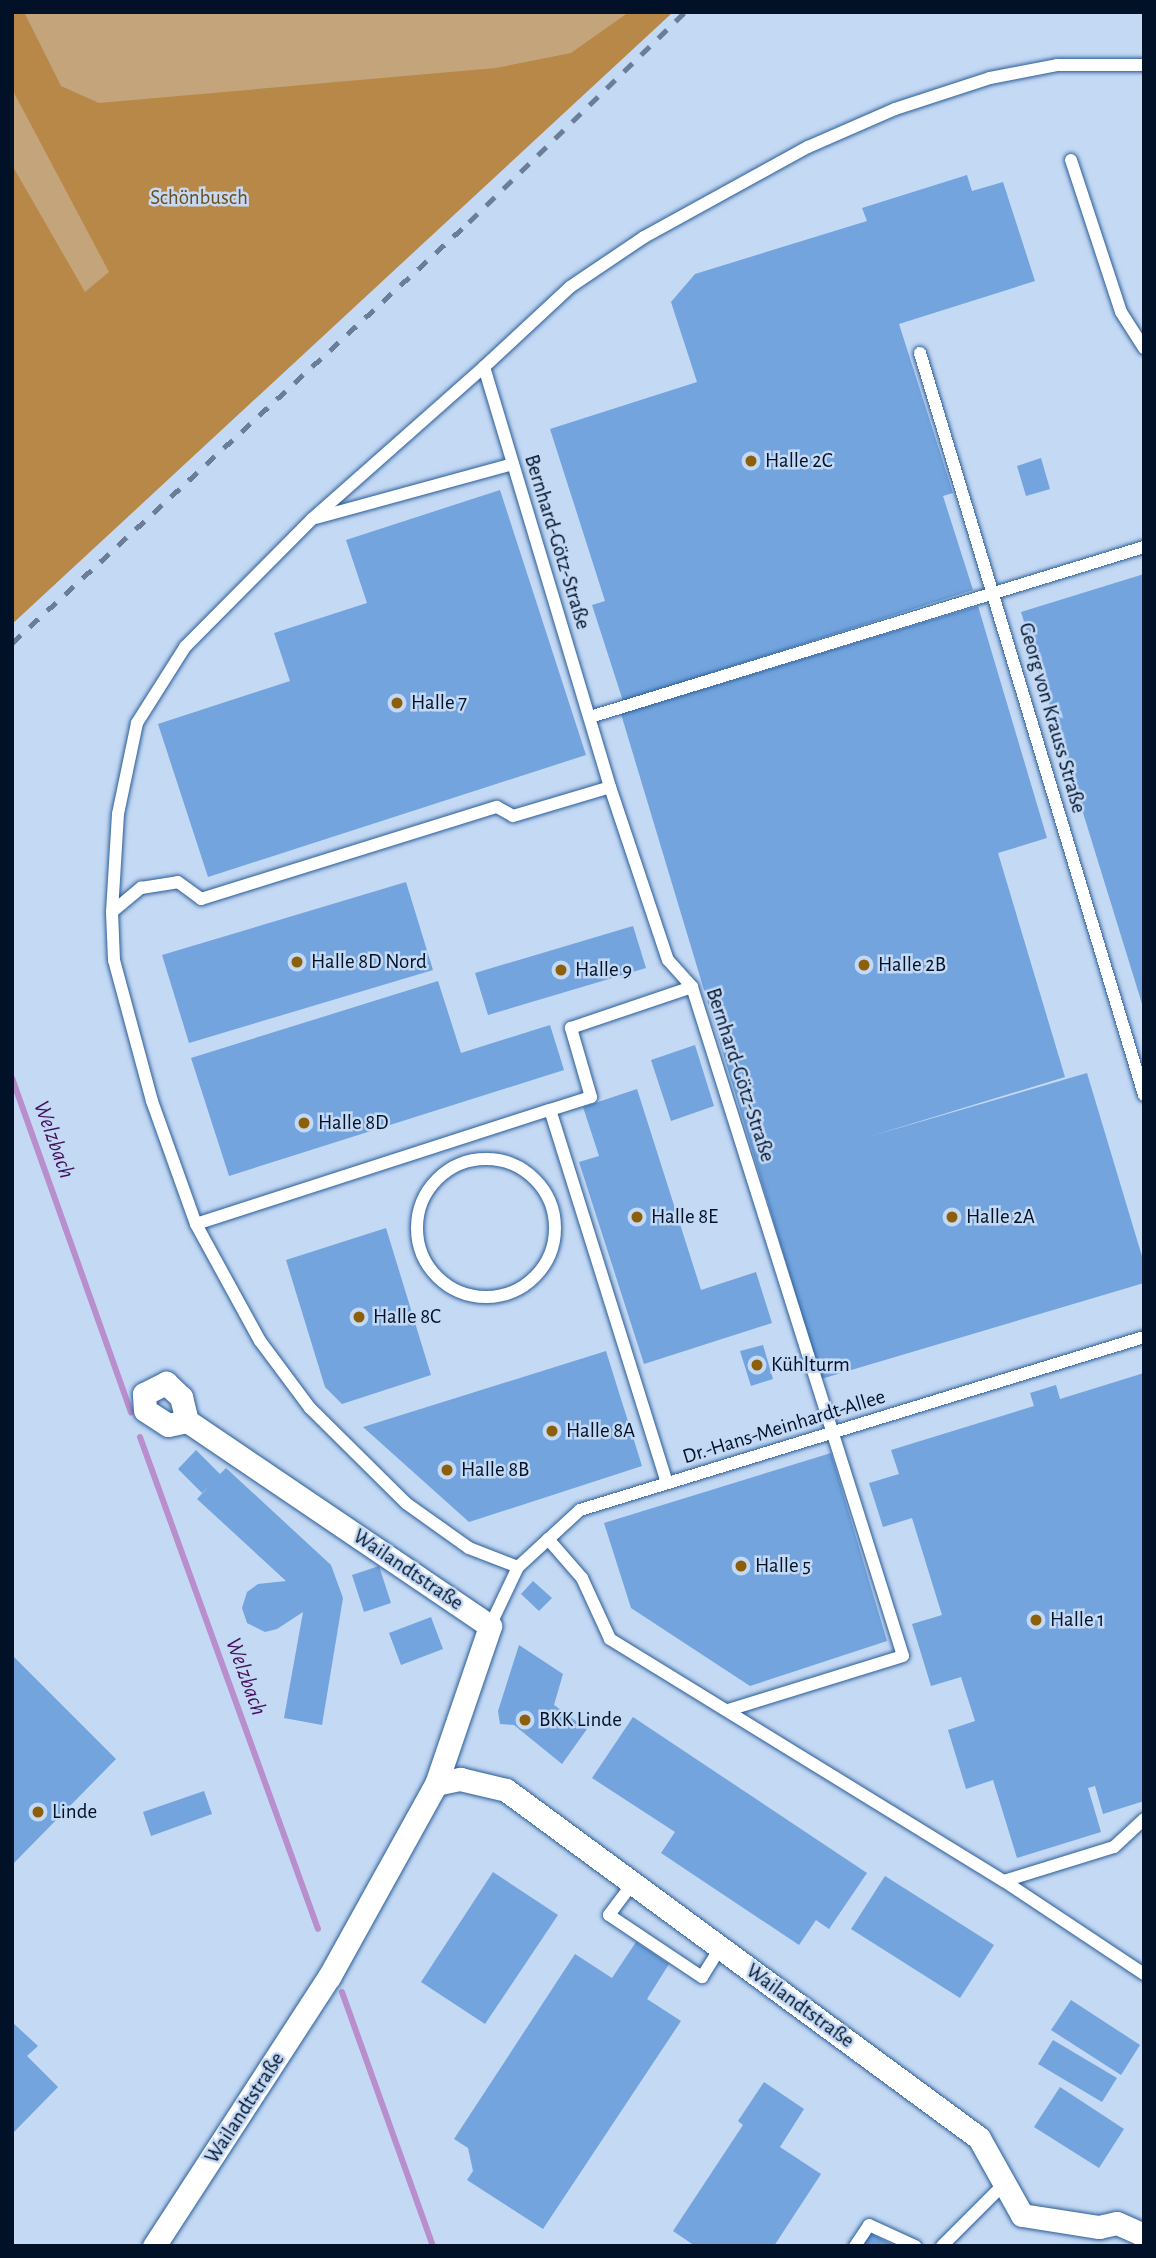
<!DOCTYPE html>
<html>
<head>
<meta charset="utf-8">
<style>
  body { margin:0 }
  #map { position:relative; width:1156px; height:2258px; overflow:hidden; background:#c4d9f4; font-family:"Alegreya Sans",sans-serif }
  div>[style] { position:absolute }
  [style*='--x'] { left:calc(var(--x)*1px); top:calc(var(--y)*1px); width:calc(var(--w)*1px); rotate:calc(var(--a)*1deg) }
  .green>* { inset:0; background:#c4a47a }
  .forest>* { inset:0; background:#b78847 }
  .stream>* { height:6px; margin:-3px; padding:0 3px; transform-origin:3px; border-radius:3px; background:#b88ecd }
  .building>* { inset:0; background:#73a4de }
  .roads { filter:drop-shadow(0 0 2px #2a5d97) drop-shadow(0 0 2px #2a5d97) }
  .lane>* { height:12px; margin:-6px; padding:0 6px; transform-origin:6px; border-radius:6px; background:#fff }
  .lane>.ring { margin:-6px; padding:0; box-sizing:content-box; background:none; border:12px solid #fff; border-radius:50% }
  .street>* { height:23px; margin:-11.5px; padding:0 11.5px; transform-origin:11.5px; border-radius:11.5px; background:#fff }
  .rail>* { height:5px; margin-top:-2.5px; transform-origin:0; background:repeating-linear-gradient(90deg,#6a7e97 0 12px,transparent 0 24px) }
  .dots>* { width:19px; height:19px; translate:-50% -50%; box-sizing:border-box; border:4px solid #c4d9f4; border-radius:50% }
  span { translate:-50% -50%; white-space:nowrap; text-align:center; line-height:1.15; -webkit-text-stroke:5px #c4d9f4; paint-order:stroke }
  .park-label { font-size:21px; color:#6d4c1a }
  .poi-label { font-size:21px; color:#001128 }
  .left { translate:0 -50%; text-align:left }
  .street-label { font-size:21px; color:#001128 }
  .water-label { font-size:23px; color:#450f5c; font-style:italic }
  .frame { position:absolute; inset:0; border:14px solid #001128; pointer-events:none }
</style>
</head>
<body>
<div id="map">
  <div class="green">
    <div style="clip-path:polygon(12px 12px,673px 12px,12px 624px)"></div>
  </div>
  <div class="forest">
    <div style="clip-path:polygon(12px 12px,24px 12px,61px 86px,99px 103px,496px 68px,571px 53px,629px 12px,673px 12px,12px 624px,12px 165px,85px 292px,109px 272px,12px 89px)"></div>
  </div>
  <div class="stream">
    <div style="--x:12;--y:1078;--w:355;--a:70.4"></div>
    <div style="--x:140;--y:1437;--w:523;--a:70.11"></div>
    <div style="--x:342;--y:1992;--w:270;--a:70.3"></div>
  </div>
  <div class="building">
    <div style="clip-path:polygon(967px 175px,972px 191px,1003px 182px,1035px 281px,899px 324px,953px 493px,943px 496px,973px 590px,623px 701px,592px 605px,605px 601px,550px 429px,697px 382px,671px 302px,695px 274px,867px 221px,862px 208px)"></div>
    <div style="clip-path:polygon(1041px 458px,1050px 489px,1026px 496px,1017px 466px)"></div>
    <div style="clip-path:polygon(500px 490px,586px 755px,208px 877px,158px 724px,290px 681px,274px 633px,367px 603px,346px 540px)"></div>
    <div style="clip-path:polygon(1144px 574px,1144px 1007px,1143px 1007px,1021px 612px)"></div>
    <div style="clip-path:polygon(978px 606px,1047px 838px,998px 853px,1065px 1077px,868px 1137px,1087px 1073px,1144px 1263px,1144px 1283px,821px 1379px,621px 714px)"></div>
    <div style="clip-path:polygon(406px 882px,433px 970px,189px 1043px,162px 955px)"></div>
    <div style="clip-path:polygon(633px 926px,646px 968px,488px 1015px,475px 973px)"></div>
    <div style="clip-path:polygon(438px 981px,461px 1053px,550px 1025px,564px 1070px,229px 1176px,191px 1058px)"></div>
    <div style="clip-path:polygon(695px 1045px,714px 1106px,671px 1121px,651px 1060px)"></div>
    <div style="clip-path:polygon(637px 1089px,701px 1290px,756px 1272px,772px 1323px,644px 1364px,579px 1162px,599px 1156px,583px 1107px)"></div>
    <div style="clip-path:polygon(386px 1228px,431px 1375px,342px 1404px,325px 1387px,286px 1260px)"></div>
    <div style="clip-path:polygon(763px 1345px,773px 1379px,751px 1386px,740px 1351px)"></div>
    <div style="clip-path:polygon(606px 1351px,642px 1466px,469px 1522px,363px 1427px)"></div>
    <div style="clip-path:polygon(1144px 1373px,1144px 1801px,1103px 1814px,1095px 1786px,1088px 1788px,1101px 1832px,1017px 1858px,993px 1780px,966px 1789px,948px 1730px,975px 1721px,961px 1677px,931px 1686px,912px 1624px,942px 1615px,912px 1518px,883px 1527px,869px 1483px,899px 1474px,891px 1450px,1034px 1406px,1030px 1393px,1056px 1385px,1060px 1399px)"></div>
    <div style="clip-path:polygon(196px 1450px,220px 1474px,226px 1468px,331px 1565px,343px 1598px,322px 1725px,284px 1718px,303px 1612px,277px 1629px,265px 1632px,247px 1623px,242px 1608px,247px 1592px,258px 1584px,286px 1581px,197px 1499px,211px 1484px,202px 1493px,178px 1469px)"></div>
    <div style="clip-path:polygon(831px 1453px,887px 1641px,750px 1686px,631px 1608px,604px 1523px)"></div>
    <div style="clip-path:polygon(379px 1566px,391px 1603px,364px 1612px,352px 1575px)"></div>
    <div style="clip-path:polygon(533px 1581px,552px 1598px,539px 1611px,521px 1594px)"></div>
    <div style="clip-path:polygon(431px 1617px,443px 1649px,401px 1665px,389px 1633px)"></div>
    <div style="clip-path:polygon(519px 1645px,563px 1674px,554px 1705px,587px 1729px,562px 1764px,514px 1725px,500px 1724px,498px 1711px)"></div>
    <div style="clip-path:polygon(12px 1655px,116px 1759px,12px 1865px)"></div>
    <div style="clip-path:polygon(633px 1717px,867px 1873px,829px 1929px,816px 1920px,799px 1945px,661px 1853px,675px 1832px,592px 1778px)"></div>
    <div style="clip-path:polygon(204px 1791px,212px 1814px,151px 1836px,143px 1812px)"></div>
    <div style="clip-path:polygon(493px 1872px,558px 1915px,485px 2024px,421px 1982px)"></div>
    <div style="clip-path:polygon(885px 1876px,994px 1945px,960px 1998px,851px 1929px)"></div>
    <div style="clip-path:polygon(636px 1942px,669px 1964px,647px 1999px,681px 2021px,543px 2229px,467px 2180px,473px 2171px,468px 2148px,454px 2139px,575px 1954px,612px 1978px)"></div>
    <div style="clip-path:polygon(1071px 2000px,1140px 2045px,1121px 2075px,1051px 2030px)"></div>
    <div style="clip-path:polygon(12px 2022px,38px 2046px,27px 2056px,58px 2087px,12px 2134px)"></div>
    <div style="clip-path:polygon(1053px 2040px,1117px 2078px,1102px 2102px,1038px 2064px)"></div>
    <div style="clip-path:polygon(764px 2082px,804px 2109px,780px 2147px,821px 2174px,774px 2246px,695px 2246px,673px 2231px,743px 2125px,738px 2121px)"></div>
    <div style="clip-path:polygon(1060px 2087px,1124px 2129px,1099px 2168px,1034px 2127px)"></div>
    <div style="clip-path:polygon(866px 2231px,895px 2246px,859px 2246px)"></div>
  </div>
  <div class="roads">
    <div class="lane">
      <div style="--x:1071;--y:160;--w:160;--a:71.8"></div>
      <div style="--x:1121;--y:312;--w:43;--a:57.4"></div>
      <div style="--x:920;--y:353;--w:775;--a:73.2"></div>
      <div style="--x:484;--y:367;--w:117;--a:-42.9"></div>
      <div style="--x:570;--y:287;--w:89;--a:-34"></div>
      <div style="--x:644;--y:237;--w:187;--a:-28.8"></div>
      <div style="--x:808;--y:147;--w:95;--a:-23.6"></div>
      <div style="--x:895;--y:109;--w:100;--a:-18.1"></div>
      <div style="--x:990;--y:78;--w:68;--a:-11"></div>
      <div style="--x:1057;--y:65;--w:87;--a:0"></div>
      <div style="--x:316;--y:518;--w:204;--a:-15.3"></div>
      <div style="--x:590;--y:717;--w:579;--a:-17.06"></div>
      <div style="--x:112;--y:912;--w:38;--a:-40"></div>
      <div style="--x:141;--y:888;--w:37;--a:-9"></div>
      <div style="--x:178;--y:882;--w:29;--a:36"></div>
      <div style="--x:201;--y:899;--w:310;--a:-17.3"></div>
      <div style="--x:497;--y:807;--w:18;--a:29"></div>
      <div style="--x:513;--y:816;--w:101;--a:-16.6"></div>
      <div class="ring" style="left:417px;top:1159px;width:126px;height:126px"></div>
      <div style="--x:196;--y:1224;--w:372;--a:-17.9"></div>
      <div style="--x:667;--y:1483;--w:391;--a:-107.4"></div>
      <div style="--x:550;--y:1110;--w:43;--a:-17.6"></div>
      <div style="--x:591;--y:1097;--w:72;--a:-106.2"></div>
      <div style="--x:571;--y:1028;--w:128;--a:-18.7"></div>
      <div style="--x:548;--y:1539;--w:52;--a:48.9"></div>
      <div style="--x:582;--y:1578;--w:67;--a:65.3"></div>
      <div style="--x:610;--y:1639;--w:462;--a:31.6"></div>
      <div style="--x:1004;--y:1881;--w:168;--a:33.6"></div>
      <div style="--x:518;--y:1567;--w:53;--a:-158.8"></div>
      <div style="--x:469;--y:1548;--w:77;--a:-144.5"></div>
      <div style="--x:406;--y:1503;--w:135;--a:-135.3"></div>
      <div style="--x:310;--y:1408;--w:84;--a:-126.7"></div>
      <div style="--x:260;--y:1341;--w:133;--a:-118.7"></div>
      <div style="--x:196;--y:1224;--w:131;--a:-109.7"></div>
      <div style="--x:152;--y:1101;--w:146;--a:-105.1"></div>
      <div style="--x:114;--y:960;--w:48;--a:-92.4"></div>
      <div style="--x:112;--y:912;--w:98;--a:-86.5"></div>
      <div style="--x:118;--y:814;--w:93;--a:-78.2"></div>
      <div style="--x:137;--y:723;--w:90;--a:-57.7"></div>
      <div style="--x:185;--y:647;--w:180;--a:-45.2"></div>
      <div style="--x:312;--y:519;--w:230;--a:-41.5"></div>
      <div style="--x:484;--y:367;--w:438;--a:73.3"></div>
      <div style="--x:610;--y:787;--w:182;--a:71.5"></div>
      <div style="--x:668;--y:960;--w:36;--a:48"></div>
      <div style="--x:692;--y:987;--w:701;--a:72.49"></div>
      <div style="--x:903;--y:1656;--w:182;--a:162.8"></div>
      <div style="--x:490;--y:1626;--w:65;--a:-64.6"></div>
      <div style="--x:518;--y:1567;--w:84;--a:-42.6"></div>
      <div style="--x:580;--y:1510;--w:590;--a:-17.05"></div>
      <div style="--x:1004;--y:1881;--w:115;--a:-17.2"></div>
      <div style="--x:1114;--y:1847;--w:41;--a:-43"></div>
      <div style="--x:633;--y:1883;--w:40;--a:127"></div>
      <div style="--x:609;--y:1915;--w:112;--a:33.7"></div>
      <div style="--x:702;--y:1977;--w:34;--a:-58"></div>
      <div style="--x:855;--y:2246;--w:25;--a:-56"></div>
      <div style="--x:869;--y:2225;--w:51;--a:24.5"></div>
      <div style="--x:942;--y:2246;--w:88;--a:-45"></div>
    </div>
    <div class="street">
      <div style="--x:436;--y:1784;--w:25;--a:-12"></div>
      <div style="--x:460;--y:1779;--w:47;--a:13.4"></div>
      <div style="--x:506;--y:1790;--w:587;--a:36.34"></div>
      <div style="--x:979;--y:2138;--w:88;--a:60.8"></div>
      <div style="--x:1022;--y:2215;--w:78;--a:8.9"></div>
      <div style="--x:1099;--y:2227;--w:18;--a:-13"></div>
      <div style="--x:1117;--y:2223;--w:30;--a:24"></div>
      <div style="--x:154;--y:2246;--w:321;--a:-57"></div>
      <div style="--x:329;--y:1977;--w:221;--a:-61"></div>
      <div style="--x:436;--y:1784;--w:167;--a:-71.1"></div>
      <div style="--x:490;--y:1626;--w:366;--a:-145.9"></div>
      <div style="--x:187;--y:1421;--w:19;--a:168"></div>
      <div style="--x:168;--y:1425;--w:27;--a:-147"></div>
      <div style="--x:145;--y:1410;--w:16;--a:-94"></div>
      <div style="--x:144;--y:1394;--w:25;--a:-27"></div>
      <div style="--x:166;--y:1383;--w:21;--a:43"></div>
      <div style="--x:181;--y:1397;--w:25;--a:76"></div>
    </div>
  </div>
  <div class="rail">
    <div style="--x:12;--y:643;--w:621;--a:-42.65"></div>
    <div style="--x:469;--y:222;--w:301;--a:-44.2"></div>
  </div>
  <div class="dots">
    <div style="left:751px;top:461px;background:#8e5f09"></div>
    <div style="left:397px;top:703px;background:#8e5f09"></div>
    <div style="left:297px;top:962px;background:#8e5f09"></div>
    <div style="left:864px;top:965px;background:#8e5f09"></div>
    <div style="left:561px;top:970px;background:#8e5f09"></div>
    <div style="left:304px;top:1123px;background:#8e5f09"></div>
    <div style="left:637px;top:1217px;background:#8e5f09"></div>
    <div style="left:952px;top:1217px;background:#8e5f09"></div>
    <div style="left:359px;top:1317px;background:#8e5f09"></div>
    <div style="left:757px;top:1365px;background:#8e5f09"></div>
    <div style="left:552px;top:1431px;background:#8e5f09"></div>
    <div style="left:447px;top:1470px;background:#8e5f09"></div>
    <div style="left:741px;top:1566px;background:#8e5f09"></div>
    <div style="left:1036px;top:1620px;background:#8e5f09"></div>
    <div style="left:525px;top:1720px;background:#8e5f09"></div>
    <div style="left:38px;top:1812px;background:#8e5f09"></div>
  </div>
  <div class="park-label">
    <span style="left:199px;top:198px">Schönbusch</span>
  </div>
  <div class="poi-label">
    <span class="left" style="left:765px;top:461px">Halle 2C</span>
    <span class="left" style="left:411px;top:703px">Halle 7</span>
    <span class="left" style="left:311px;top:962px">Halle 8D Nord</span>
    <span class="left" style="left:878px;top:965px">Halle 2B</span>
    <span class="left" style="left:575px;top:970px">Halle 9</span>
    <span class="left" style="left:318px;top:1123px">Halle 8D</span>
    <span class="left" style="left:651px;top:1217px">Halle 8E</span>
    <span class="left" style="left:966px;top:1217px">Halle 2A</span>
    <span class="left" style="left:373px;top:1317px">Halle 8C</span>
    <span class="left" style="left:771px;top:1365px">Kühlturm</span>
    <span class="left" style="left:566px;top:1431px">Halle 8A</span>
    <span class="left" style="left:461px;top:1470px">Halle 8B</span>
    <span class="left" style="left:755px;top:1566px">Halle 5</span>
    <span class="left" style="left:1050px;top:1620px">Halle 1</span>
    <span class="left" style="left:539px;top:1720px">BKK Linde</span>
    <span class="left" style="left:52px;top:1812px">Linde</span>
  </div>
  <div class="street-label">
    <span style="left:557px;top:542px;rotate:73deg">Bernhard-Götz-Straße</span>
    <span style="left:1052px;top:718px;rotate:74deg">Georg von Krauss Straße</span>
    <span style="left:740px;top:1075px;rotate:72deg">Bernhard-Götz-Straße</span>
    <span style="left:784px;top:1427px;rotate:-17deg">Dr.-Hans-Meinhardt-Allee</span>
    <span style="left:408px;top:1570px;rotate:34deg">Wailandtstraße</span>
    <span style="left:800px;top:2006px;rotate:36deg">Wailandtstraße</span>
    <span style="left:245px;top:2108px;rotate:-57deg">Wailandtstraße</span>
  </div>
  <div class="water-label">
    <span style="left:53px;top:1140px;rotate:70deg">Welzbach</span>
    <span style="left:245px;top:1677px;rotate:70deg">Welzbach</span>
  </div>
  <div class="frame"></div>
</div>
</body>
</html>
